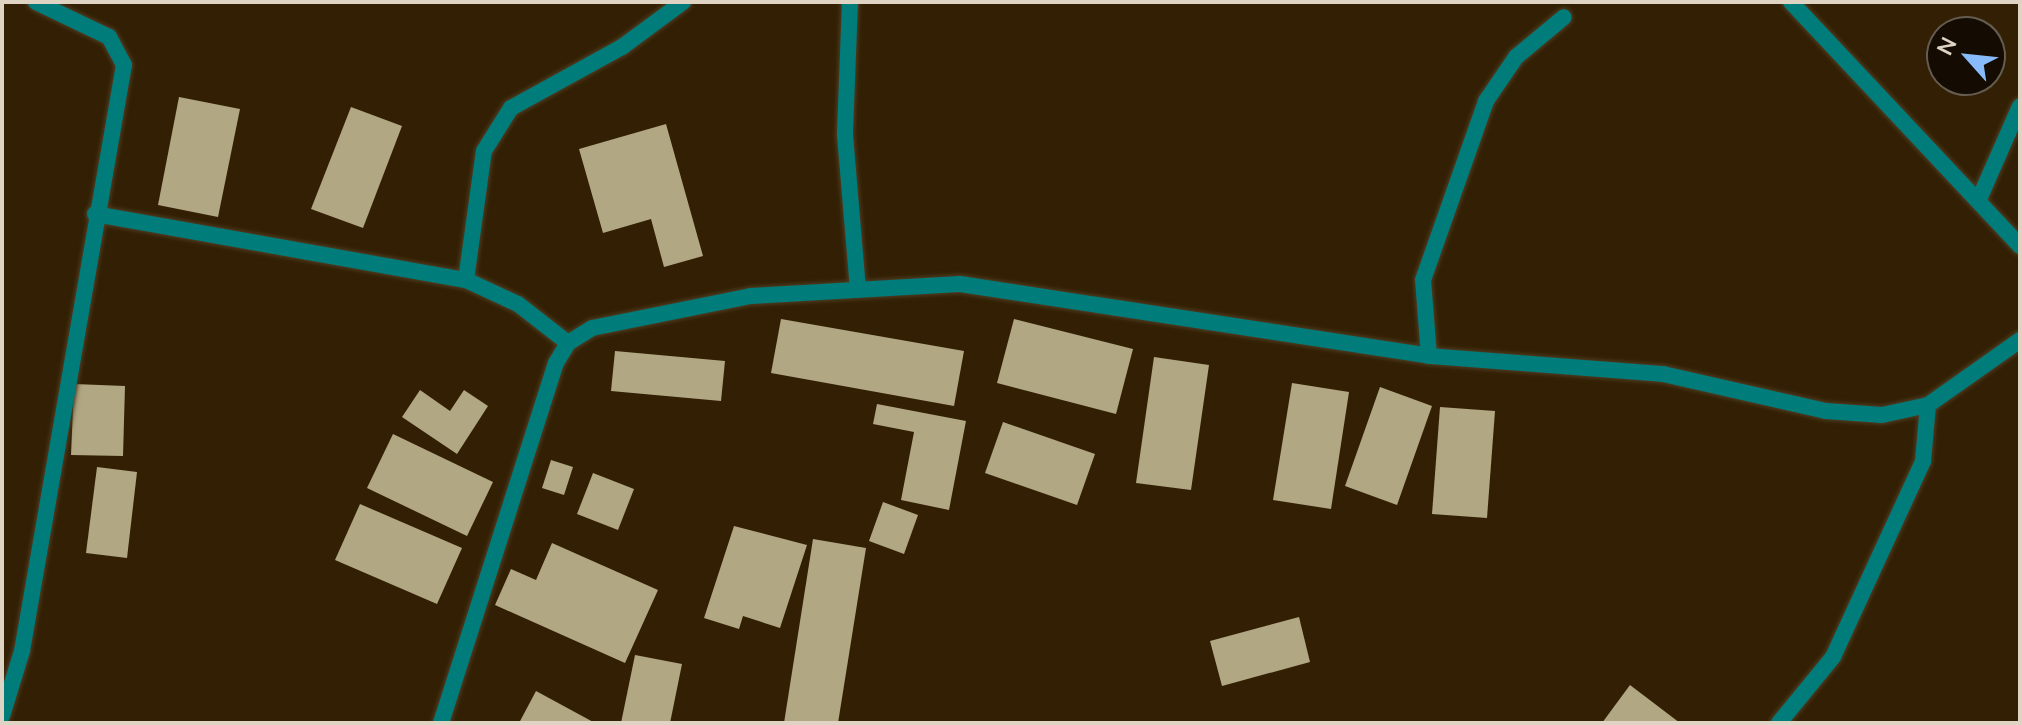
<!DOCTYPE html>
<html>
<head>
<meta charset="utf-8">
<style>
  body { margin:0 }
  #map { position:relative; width:2022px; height:725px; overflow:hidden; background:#332004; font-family:Mulish,sans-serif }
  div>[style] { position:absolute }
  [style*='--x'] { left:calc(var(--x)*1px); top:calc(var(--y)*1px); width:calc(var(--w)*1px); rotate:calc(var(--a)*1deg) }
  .building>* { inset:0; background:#b1a783 }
  .roads { filter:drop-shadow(0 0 2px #4f3d23) drop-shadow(0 0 2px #4f3d23) }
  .minor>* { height:16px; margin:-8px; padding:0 8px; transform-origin:8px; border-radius:8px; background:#007c7b }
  span { translate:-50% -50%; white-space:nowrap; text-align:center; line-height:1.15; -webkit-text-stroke:8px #140c03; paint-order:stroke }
  .frame { position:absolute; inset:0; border:4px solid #dfd3c4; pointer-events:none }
  .north { position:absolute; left:1926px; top:16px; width:80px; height:80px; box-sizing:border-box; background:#140c03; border:2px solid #655c50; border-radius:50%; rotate:297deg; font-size:22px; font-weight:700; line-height:32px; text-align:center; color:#dfd3c4 }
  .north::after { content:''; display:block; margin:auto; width:28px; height:36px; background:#87bbfb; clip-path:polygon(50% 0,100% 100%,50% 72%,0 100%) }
</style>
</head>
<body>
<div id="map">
  <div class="building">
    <div style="clip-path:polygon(179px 97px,240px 109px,218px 217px,158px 205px)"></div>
    <div style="clip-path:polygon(351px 107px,402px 126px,363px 228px,311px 209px)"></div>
    <div style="clip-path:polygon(666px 124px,703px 256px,664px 267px,651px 219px,603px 233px,579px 149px)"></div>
    <div style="clip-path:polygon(781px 319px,964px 351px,954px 406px,771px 373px)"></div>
    <div style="clip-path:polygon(1014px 319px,1133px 349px,1116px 414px,997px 383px)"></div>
    <div style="clip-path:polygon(615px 351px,725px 361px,721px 401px,611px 391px)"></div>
    <div style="clip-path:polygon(1154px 357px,1209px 365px,1191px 490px,1136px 483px)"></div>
    <div style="clip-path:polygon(1292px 383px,1349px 392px,1331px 509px,1273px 500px)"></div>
    <div style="clip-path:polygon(74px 384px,125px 386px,123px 456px,71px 455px)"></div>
    <div style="clip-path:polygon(1380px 387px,1432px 406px,1397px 505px,1345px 486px)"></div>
    <div style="clip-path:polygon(420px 390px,450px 411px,464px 390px,488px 406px,457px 454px,402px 417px)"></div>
    <div style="clip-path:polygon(877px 404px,966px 421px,949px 510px,901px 500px,914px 432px,873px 424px)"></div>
    <div style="clip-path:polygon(1440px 407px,1495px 411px,1487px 518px,1432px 514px)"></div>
    <div style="clip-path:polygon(1003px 422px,1095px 454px,1077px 505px,985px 473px)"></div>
    <div style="clip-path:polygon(393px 434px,493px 482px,467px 536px,367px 488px)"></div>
    <div style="clip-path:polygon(551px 460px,573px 467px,564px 495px,542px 488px)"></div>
    <div style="clip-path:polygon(97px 467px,137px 472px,127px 558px,86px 553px)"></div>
    <div style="clip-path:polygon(593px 473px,634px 489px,618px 530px,577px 514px)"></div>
    <div style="clip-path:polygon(883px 502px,918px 515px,904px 554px,869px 541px)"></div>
    <div style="clip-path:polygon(360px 504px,462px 548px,437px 604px,335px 560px)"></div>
    <div style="clip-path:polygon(734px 526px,807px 545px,780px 628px,743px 616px,739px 629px,704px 618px)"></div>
    <div style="clip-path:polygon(813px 539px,866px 548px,838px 723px,784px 723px)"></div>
    <div style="clip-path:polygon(552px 543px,658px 590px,625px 663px,495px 605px,511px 569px,536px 580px)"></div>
    <div style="clip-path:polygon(1299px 617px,1310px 662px,1222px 686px,1210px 641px)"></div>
    <div style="clip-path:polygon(635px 655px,682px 664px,670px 723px,621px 723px)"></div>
    <div style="clip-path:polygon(1630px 685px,1680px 723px,1602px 723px)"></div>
    <div style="clip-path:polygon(536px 691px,595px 723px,519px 723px)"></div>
  </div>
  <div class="roads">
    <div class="minor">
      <div style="--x:850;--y:2;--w:133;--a:92.2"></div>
      <div style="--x:845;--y:135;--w:155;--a:85.2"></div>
      <div style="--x:1791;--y:2;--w:335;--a:46.8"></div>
      <div style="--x:1980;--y:197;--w:99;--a:-66.3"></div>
      <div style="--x:95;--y:214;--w:377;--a:10.1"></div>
      <div style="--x:466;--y:280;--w:57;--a:24.8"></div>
      <div style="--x:518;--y:304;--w:63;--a:38"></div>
      <div style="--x:466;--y:280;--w:130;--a:-82.1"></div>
      <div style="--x:484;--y:151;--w:51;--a:-57.9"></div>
      <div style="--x:511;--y:108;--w:127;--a:-28.8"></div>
      <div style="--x:622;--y:47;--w:76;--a:-36.4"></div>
      <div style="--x:1429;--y:356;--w:76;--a:-94.5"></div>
      <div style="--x:1423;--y:280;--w:190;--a:-70.6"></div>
      <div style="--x:1486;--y:101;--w:53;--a:-55.7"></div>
      <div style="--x:1516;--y:57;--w:62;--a:-39.8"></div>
      <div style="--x:2;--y:716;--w:68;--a:-72.9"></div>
      <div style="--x:22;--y:651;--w:595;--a:-80.13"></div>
      <div style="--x:124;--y:65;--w:32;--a:-118"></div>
      <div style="--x:109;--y:37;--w:81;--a:-154.4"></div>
      <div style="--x:441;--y:723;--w:378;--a:-72.3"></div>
      <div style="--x:556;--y:363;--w:23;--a:-59"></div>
      <div style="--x:568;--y:343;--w:28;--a:-32"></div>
      <div style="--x:592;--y:328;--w:162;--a:-11.4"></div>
      <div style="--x:751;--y:296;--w:209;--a:-3.3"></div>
      <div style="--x:960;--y:284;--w:474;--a:8.7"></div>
      <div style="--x:1429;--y:356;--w:235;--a:4.4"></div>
      <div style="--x:1663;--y:374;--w:167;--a:12.8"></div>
      <div style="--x:1826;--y:411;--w:56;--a:4.1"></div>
      <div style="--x:1882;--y:415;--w:47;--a:-12.3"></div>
      <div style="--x:1928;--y:405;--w:113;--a:-35.2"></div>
      <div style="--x:1779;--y:723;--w:85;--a:-50.7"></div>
      <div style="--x:1833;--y:657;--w:216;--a:-65.3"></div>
      <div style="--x:1923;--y:461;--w:56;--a:-84.9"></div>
    </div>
  </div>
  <div class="frame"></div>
  <div class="north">N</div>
</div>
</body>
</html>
